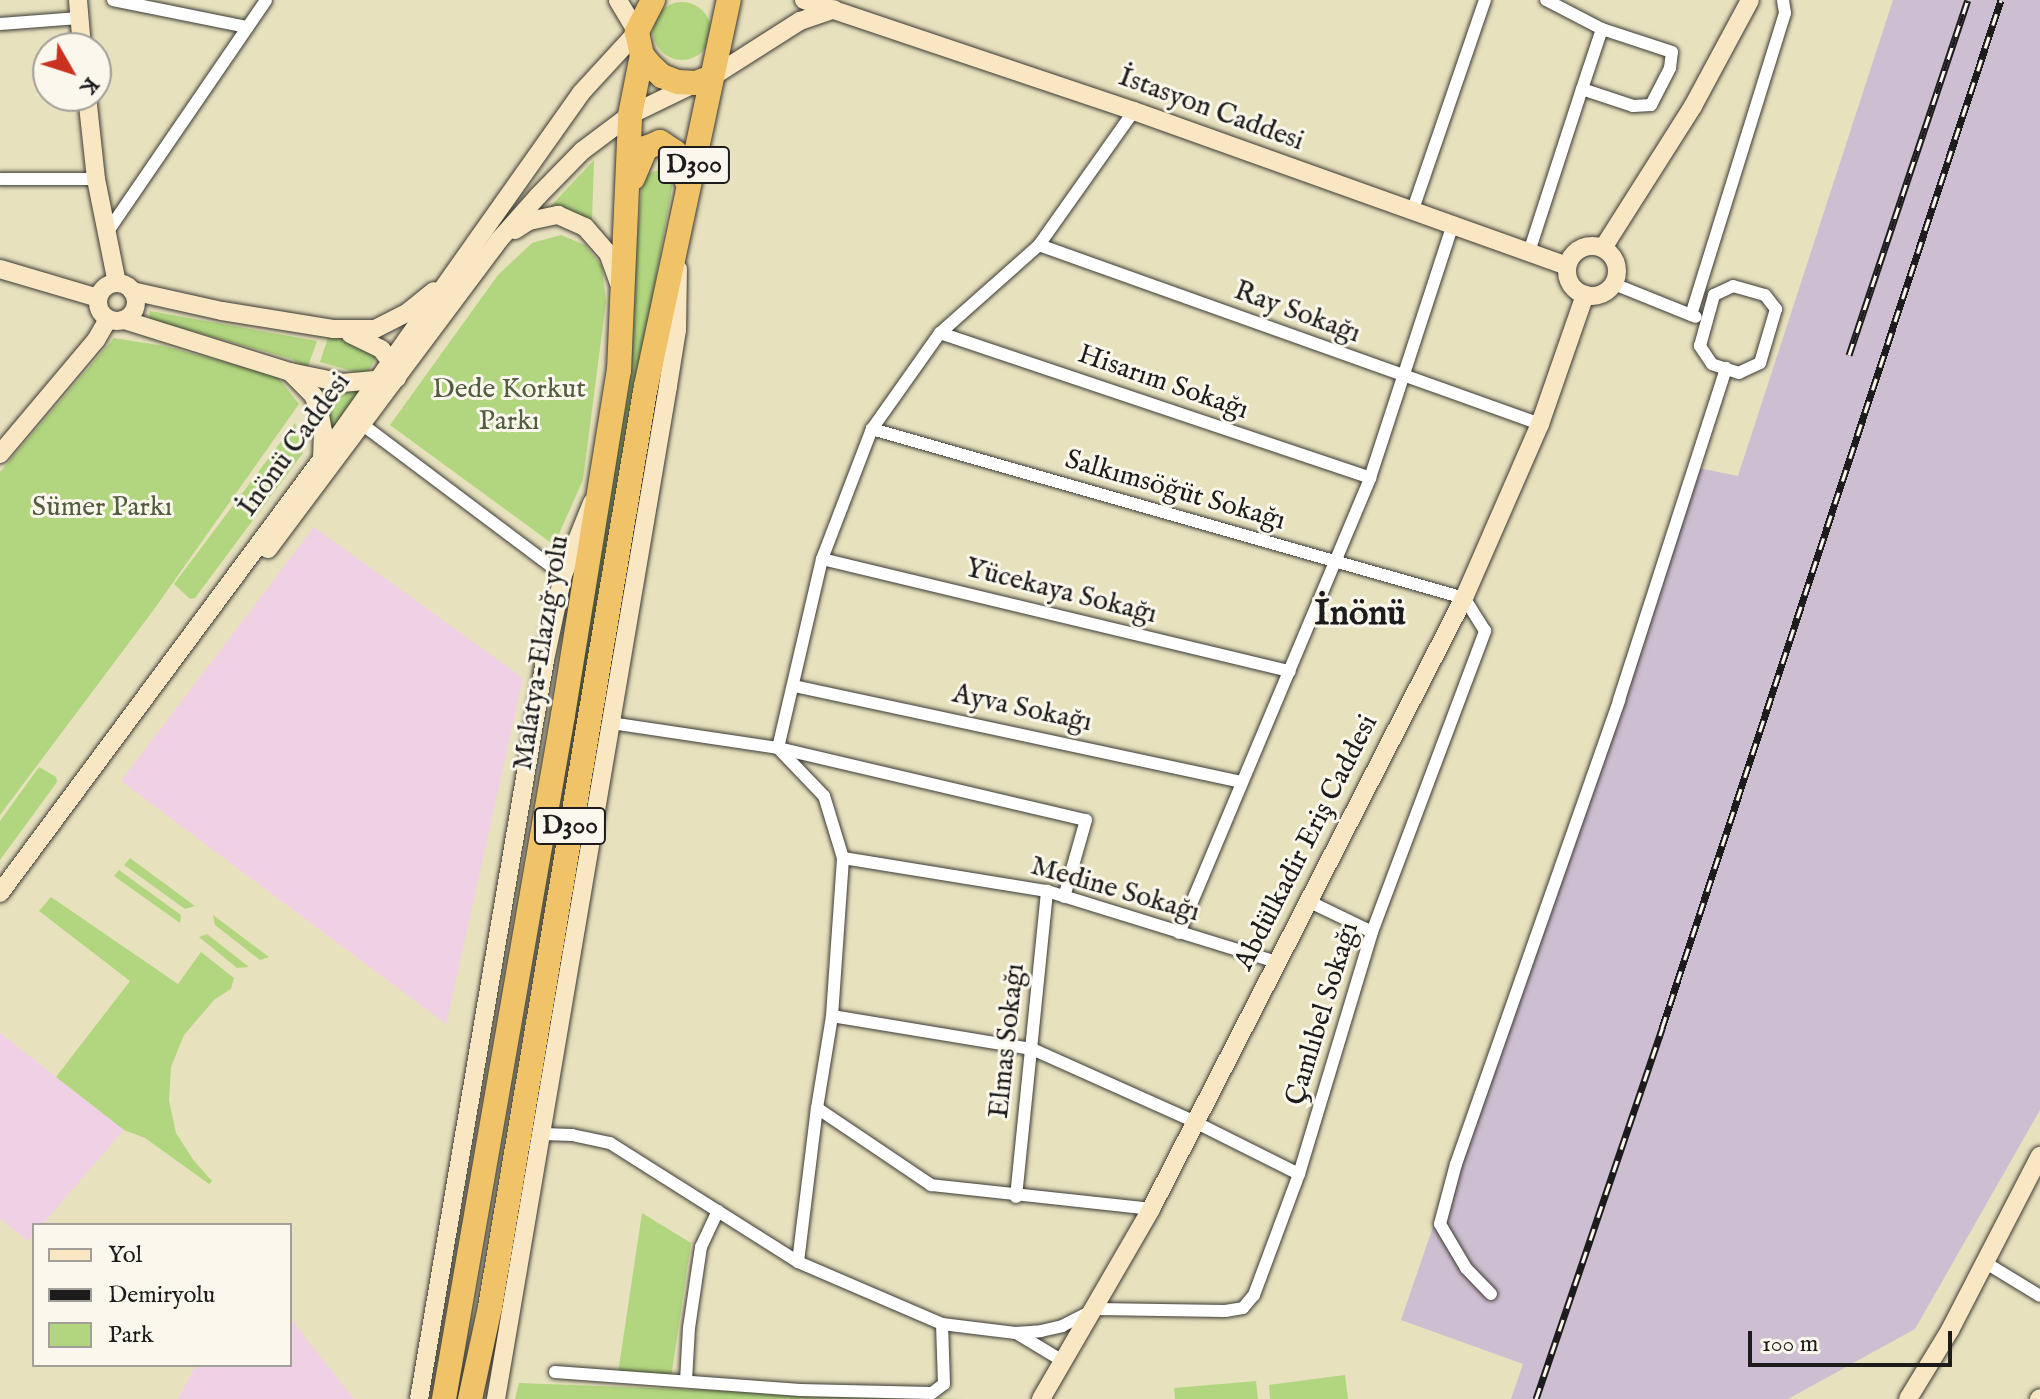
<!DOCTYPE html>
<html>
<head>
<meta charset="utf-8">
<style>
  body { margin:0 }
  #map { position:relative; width:2040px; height:1399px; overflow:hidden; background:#e8e1be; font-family:"IM FELL English",serif }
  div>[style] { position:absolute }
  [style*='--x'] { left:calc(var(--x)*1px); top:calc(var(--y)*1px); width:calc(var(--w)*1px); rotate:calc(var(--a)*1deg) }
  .built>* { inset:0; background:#f0d0e4 }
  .industrial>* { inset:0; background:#cebed1 }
  .green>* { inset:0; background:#b2d67f }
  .round { border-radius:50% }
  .roads { filter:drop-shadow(0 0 2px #3b3a34) drop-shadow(0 0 2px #3b3a34) }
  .street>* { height:12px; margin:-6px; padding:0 6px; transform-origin:6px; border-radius:6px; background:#fff }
  .secondary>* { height:18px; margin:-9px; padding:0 9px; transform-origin:9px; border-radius:9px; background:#f9e7c3 }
  .secondary>.ring { margin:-9px; padding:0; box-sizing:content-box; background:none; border:18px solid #f9e7c3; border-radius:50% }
  .highway>* { height:24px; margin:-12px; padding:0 12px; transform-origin:12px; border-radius:12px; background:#f1c369 }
  .rail>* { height:7px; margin-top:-3.5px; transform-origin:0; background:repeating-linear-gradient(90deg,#fbf7ec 0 12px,#1c1c1c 0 24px); box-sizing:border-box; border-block:2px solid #1c1c1c }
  span { translate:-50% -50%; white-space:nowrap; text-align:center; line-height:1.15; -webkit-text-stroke:6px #fbf7ec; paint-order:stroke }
  .shield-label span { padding:2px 6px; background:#fbf7ec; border:2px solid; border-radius:6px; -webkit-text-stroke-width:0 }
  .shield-label { font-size:26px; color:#1c1c1c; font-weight:700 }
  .street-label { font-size:28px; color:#1c1c1c }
  .park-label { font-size:28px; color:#505d3f }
  .district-label { font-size:36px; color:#1c1c1c; font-weight:700 }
  .legend { position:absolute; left:32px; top:1223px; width:260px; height:144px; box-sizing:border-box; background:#fbf7ec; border:2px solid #a29f99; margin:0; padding:10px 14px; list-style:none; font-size:24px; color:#1c1c1c }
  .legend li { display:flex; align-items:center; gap:16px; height:40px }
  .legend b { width:40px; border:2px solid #a29f99 }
  .north { position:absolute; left:32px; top:32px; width:80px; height:80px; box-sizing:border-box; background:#fbf7ec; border:2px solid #a29f99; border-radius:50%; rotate:129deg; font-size:22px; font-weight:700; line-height:32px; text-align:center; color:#1c1c1c }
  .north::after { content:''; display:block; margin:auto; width:28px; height:36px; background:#c8321e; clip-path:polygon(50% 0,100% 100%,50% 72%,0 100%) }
  .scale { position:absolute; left:1748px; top:1331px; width:204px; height:36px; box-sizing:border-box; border:4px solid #1c1c1c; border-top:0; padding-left:10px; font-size:24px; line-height:28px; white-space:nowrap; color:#1c1c1c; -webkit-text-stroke:6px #fbf7ec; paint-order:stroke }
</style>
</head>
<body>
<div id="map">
  <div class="built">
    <div style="clip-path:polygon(314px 527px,523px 678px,446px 1024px,121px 781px)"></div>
    <div style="clip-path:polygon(0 1033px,124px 1130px,42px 1225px,34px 1225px,34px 1234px,28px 1241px,0 1219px)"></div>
    <div style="clip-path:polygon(290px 1318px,354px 1399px,178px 1399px,196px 1365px,290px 1365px)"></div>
  </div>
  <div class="industrial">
    <div style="clip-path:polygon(1893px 0,2040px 0,2040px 1110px,1915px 1329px,1788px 1399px,1511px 1399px,1523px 1364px,1401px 1320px,1694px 467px,1738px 476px)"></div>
  </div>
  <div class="green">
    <div class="round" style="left:653px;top:2px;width:58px;height:58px"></div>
    <div style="clip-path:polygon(594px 160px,592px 221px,547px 210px)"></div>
    <div style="clip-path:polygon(676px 165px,578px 712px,570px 710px,626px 357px,643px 175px)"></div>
    <div style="clip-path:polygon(561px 235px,585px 245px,602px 266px,606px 302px,583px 480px,554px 545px,390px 425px,498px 275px,532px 243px)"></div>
    <div style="clip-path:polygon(150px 311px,317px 341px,307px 369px,292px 359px,149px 319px)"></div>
    <div style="clip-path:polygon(114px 338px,164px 346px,277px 376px,299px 404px,155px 608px,0 815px,0 472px)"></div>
    <div style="clip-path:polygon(328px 338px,347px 339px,377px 356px,366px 375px,320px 362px)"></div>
    <div style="clip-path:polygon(316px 383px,364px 389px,331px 436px)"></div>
    <div style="clip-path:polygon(295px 423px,303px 453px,195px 598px,190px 599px,174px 584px)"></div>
    <div style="clip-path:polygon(39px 767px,56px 777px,57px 782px,0 860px,0 821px)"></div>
    <div style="clip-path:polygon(130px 858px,195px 906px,185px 909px,124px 865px)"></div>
    <div style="clip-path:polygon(119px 870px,181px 915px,180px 923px,114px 876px)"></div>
    <div style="clip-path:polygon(51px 897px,178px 984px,201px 952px,234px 978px,231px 989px,215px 999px,184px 1035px,171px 1067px,169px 1100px,176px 1133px,194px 1161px,212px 1181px,209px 1184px,145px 1138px,124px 1130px,56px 1077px,130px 981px,39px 911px)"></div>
    <div style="clip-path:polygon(213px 915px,269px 957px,260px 960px,215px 925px)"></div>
    <div style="clip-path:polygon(207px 934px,249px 967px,237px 968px,199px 937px)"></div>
    <div style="clip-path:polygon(642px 1213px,691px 1243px,671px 1378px,618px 1373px)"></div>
    <div style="clip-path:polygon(1345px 1375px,1348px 1399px,1270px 1399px,1269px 1385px)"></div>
    <div style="clip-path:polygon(1256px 1381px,1258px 1399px,1175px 1399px,1174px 1388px)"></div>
    <div style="clip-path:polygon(519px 1383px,702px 1390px,964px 1399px,515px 1399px)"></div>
  </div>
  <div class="roads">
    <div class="street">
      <div style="--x:113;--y:0;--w:137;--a:11.4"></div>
      <div style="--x:0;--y:24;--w:79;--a:-4.3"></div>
      <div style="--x:1582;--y:89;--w:63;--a:-71.6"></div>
      <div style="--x:0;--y:179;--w:96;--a:0"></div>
      <div style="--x:1412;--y:212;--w:224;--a:-71"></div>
      <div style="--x:106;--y:234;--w:283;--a:-55.6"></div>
      <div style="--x:1039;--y:245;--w:532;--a:19.66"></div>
      <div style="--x:1529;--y:252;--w:171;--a:-72"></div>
      <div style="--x:1582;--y:89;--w:54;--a:18.4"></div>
      <div style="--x:1633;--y:106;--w:18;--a:-3"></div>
      <div style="--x:1651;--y:105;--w:42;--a:-62.8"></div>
      <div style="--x:1670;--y:68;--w:16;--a:-83"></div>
      <div style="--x:1672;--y:52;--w:74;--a:-161.8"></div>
      <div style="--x:1602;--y:29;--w:63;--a:-152.6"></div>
      <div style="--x:1614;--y:284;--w:88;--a:21.9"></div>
      <div style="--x:1733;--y:286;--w:33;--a:16"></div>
      <div style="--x:1765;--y:295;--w:18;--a:52"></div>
      <div style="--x:1776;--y:309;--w:56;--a:106.5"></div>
      <div style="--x:1760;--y:363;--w:23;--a:155"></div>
      <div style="--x:1739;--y:373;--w:28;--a:-162"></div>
      <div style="--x:1712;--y:364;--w:22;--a:-124"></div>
      <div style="--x:1700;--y:346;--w:53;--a:-74.6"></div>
      <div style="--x:1714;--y:295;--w:21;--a:-25"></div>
      <div style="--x:1691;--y:315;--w:316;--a:-72.7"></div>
      <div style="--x:1785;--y:13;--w:13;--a:-99"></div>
      <div style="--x:940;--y:333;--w:454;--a:18.6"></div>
      <div style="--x:363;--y:425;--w:250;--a:36.9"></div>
      <div style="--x:822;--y:559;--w:481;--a:13.5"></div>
      <div style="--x:794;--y:686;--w:456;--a:12.1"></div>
      <div style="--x:611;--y:723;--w:169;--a:8.5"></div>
      <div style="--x:778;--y:748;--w:316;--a:13.2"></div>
      <div style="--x:1086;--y:820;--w:80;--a:105.9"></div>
      <div style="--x:843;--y:858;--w:207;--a:9.2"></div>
      <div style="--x:1047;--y:891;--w:241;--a:17.2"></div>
      <div style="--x:1308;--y:901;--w:71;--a:25.8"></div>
      <div style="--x:1179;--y:933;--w:493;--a:-67.2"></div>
      <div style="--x:1370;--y:478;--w:264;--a:-71.9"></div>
      <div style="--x:832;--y:1016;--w:203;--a:9.4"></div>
      <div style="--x:1032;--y:1049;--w:179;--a:24.1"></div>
      <div style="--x:1195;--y:1122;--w:116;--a:26.6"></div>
      <div style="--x:817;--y:1108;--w:138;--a:34"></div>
      <div style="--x:931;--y:1185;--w:221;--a:6.2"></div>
      <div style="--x:543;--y:1134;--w:29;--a:2"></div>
      <div style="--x:572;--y:1135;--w:39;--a:12"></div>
      <div style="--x:610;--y:1143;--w:222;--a:32.3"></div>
      <div style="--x:798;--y:1262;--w:157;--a:23.3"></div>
      <div style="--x:942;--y:1324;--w:74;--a:7"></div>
      <div style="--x:1015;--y:1333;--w:26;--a:-4"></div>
      <div style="--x:1041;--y:1331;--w:22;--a:-13"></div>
      <div style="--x:1062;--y:1326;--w:38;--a:-27"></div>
      <div style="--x:1096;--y:1309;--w:129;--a:0.9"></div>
      <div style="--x:1225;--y:1311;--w:18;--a:-9"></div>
      <div style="--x:1243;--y:1308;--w:17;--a:-50"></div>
      <div style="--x:1254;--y:1295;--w:129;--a:-69.6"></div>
      <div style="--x:1299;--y:1174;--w:253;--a:-73.2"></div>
      <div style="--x:1372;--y:932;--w:322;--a:-69.4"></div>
      <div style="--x:1485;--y:631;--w:39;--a:-122"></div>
      <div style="--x:1464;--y:598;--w:616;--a:-164.07"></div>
      <div style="--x:1016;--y:1197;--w:308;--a:-84.2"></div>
      <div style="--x:798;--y:1262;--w:155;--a:-83"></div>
      <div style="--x:817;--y:1108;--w:93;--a:-80.7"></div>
      <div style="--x:832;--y:1016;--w:158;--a:-86"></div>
      <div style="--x:843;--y:858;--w:65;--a:-107"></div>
      <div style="--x:824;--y:796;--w:66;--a:-133.8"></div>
      <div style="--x:778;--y:748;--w:194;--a:-76.9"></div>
      <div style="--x:822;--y:559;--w:139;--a:-69"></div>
      <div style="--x:872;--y:429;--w:118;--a:-54.7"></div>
      <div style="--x:940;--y:333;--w:132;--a:-41.6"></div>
      <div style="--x:1039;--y:245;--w:164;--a:-54.7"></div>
      <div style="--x:1986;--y:1263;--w:63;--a:31.4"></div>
      <div style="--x:1491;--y:1294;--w:36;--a:-134"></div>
      <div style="--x:1466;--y:1268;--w:51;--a:-120.6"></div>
      <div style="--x:1440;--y:1224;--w:62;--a:-75.1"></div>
      <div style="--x:1456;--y:1164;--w:492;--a:-70.6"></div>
      <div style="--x:1619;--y:700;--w:349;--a:-72.1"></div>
      <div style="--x:1018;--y:1334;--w:52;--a:31"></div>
      <div style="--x:555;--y:1372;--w:246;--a:4.2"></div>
      <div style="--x:800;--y:1390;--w:132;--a:1.3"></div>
      <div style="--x:932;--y:1393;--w:15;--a:-37"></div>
      <div style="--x:944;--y:1384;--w:60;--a:-91.9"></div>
      <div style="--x:686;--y:1381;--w:53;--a:-86.8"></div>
      <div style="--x:689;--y:1328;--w:82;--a:-81.6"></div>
      <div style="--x:701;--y:1247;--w:40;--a:-65"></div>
    </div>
    <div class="secondary">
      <div style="--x:78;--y:0;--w:48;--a:85.2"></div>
      <div style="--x:804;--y:0;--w:348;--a:18.6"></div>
      <div style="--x:1134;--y:111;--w:460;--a:19.7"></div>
      <div style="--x:712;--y:77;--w:104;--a:-32.5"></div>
      <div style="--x:800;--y:21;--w:36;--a:-19"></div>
      <div style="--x:87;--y:96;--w:83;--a:83.8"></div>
      <div style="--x:96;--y:179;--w:106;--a:78.6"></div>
      <div style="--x:515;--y:230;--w:17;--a:-33"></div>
      <div style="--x:529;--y:221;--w:30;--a:-12"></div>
      <div style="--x:558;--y:215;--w:30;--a:24"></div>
      <div style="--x:585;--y:227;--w:35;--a:49"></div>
      <div style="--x:608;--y:253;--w:32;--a:70"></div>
      <div class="ring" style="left:1567px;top:246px;width:32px;height:32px"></div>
      <div style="--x:1603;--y:248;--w:168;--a:-57.6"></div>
      <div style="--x:1693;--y:106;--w:120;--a:-61.7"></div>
      <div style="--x:0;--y:269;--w:102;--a:16.5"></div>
      <div class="ring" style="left:98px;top:283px;width:20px;height:20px"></div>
      <div style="--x:132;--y:291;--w:92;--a:12.5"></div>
      <div style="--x:222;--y:311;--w:112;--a:9.2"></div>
      <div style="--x:333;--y:329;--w:42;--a:0"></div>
      <div style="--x:375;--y:329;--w:37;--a:-27"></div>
      <div style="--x:408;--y:312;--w:33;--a:-39"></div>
      <div style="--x:124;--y:320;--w:174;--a:17.4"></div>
      <div style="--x:290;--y:372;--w:33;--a:45"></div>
      <div style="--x:313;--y:395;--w:15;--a:67"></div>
      <div style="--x:319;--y:409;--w:22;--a:80"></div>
      <div style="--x:323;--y:431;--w:28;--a:92"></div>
      <div style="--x:290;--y:372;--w:53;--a:11.9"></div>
      <div style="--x:342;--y:383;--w:55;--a:-5.2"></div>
      <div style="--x:397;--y:378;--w:12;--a:-104"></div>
      <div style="--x:394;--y:366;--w:21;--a:-127"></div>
      <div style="--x:381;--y:349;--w:34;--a:-154"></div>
      <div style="--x:0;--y:454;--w:149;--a:-49.9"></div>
      <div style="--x:96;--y:340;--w:24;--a:-60"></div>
      <div style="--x:268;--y:549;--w:386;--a:-53.2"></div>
      <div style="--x:499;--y:240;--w:59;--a:-48.4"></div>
      <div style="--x:538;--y:196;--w:63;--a:-45.6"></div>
      <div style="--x:582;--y:151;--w:60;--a:-36.9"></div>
      <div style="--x:630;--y:115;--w:73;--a:-25.9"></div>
      <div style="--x:0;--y:893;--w:540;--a:-53.43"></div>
      <div style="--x:322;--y:459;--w:448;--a:-54.7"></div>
      <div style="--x:581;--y:93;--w:83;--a:-47.4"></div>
      <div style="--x:637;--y:32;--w:37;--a:-121"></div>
      <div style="--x:419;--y:1399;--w:750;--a:-80.32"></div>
      <div style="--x:545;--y:660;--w:87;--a:-78"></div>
      <div style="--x:563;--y:575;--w:78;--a:-68.1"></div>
      <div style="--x:496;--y:1399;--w:1027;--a:-80.36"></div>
      <div style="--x:668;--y:386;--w:57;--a:-80.9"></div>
      <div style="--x:677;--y:330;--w:61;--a:-89.1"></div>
      <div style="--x:1041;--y:1399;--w:220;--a:-59.9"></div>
      <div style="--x:1151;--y:1209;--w:687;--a:-62.88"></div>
      <div style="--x:1464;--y:598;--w:190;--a:-66.4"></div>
      <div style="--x:1540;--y:424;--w:137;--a:-70.8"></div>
      <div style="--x:1908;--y:1399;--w:81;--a:-58.7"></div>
      <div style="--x:1950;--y:1330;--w:196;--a:-62.7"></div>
      <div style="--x:2039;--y:1399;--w:1;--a:-45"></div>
    </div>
    <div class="highway">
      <div style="--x:653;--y:0;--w:36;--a:117"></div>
      <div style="--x:637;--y:32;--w:24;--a:78"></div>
      <div style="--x:642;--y:55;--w:11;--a:52"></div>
      <div style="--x:649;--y:64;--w:18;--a:43"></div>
      <div style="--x:662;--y:76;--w:17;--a:21"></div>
      <div style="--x:678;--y:82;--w:18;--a:3"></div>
      <div style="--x:696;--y:83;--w:17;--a:-21"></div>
      <div style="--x:633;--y:178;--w:33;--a:-67"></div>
      <div style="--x:646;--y:148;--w:15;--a:-23"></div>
      <div style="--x:660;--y:142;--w:18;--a:34"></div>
      <div style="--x:675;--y:152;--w:35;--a:68"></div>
      <div style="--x:444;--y:1399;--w:694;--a:-80.13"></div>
      <div style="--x:563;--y:715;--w:349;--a:-80.8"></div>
      <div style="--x:619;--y:371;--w:256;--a:-87.5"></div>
      <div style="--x:630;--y:115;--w:61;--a:-78.7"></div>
      <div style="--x:470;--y:1399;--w:94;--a:-77.7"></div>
      <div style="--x:490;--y:1307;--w:934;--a:-80.39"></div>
      <div style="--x:646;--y:386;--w:395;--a:-77.9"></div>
    </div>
  </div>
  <div class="rail">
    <div style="--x:1849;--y:355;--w:374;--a:-71.5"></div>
    <div style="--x:1536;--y:1399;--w:392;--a:-71.2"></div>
    <div style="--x:1662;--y:1028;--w:1082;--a:-71.75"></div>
  </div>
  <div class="shield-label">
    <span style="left:694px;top:165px">D300</span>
    <span style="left:570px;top:826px">D300</span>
  </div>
  <div class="street-label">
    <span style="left:1211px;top:110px;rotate:20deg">İstasyon Caddesi</span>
    <span style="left:1297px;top:313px;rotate:20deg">Ray Sokağı</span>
    <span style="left:1163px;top:383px;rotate:19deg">Hisarım Sokağı</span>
    <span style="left:295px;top:445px;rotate:-54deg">İnönü Caddesi</span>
    <span style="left:1175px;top:491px;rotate:16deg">Salkımsöğüt Sokağı</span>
    <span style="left:1061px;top:592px;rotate:14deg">Yücekaya Sokağı</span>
    <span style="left:542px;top:653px;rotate:-81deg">Malatya-Elazığ yolu</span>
    <span style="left:1022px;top:709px;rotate:12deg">Ayva Sokağı</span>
    <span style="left:1307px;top:843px;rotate:-63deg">Abdülkadir Eriş Caddesi</span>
    <span style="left:1115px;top:890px;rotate:16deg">Medine Sokağı</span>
    <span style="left:1323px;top:1014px;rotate:-73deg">Çamlıbel Sokağı</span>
    <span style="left:1008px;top:1041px;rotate:-84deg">Elmas Sokağı</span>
  </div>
  <div class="park-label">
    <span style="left:509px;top:406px">Dede Korkut<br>Parkı</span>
    <span style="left:102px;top:508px">Sümer Parkı</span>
  </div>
  <div class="district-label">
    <span style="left:1360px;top:615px">İnönü</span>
  </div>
  <ul class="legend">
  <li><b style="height:10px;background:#f9e7c3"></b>Yol</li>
  <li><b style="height:10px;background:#1c1c1c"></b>Demiryolu</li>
  <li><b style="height:22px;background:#b2d67f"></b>Park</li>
  </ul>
  <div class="north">K</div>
  <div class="scale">100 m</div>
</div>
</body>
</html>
